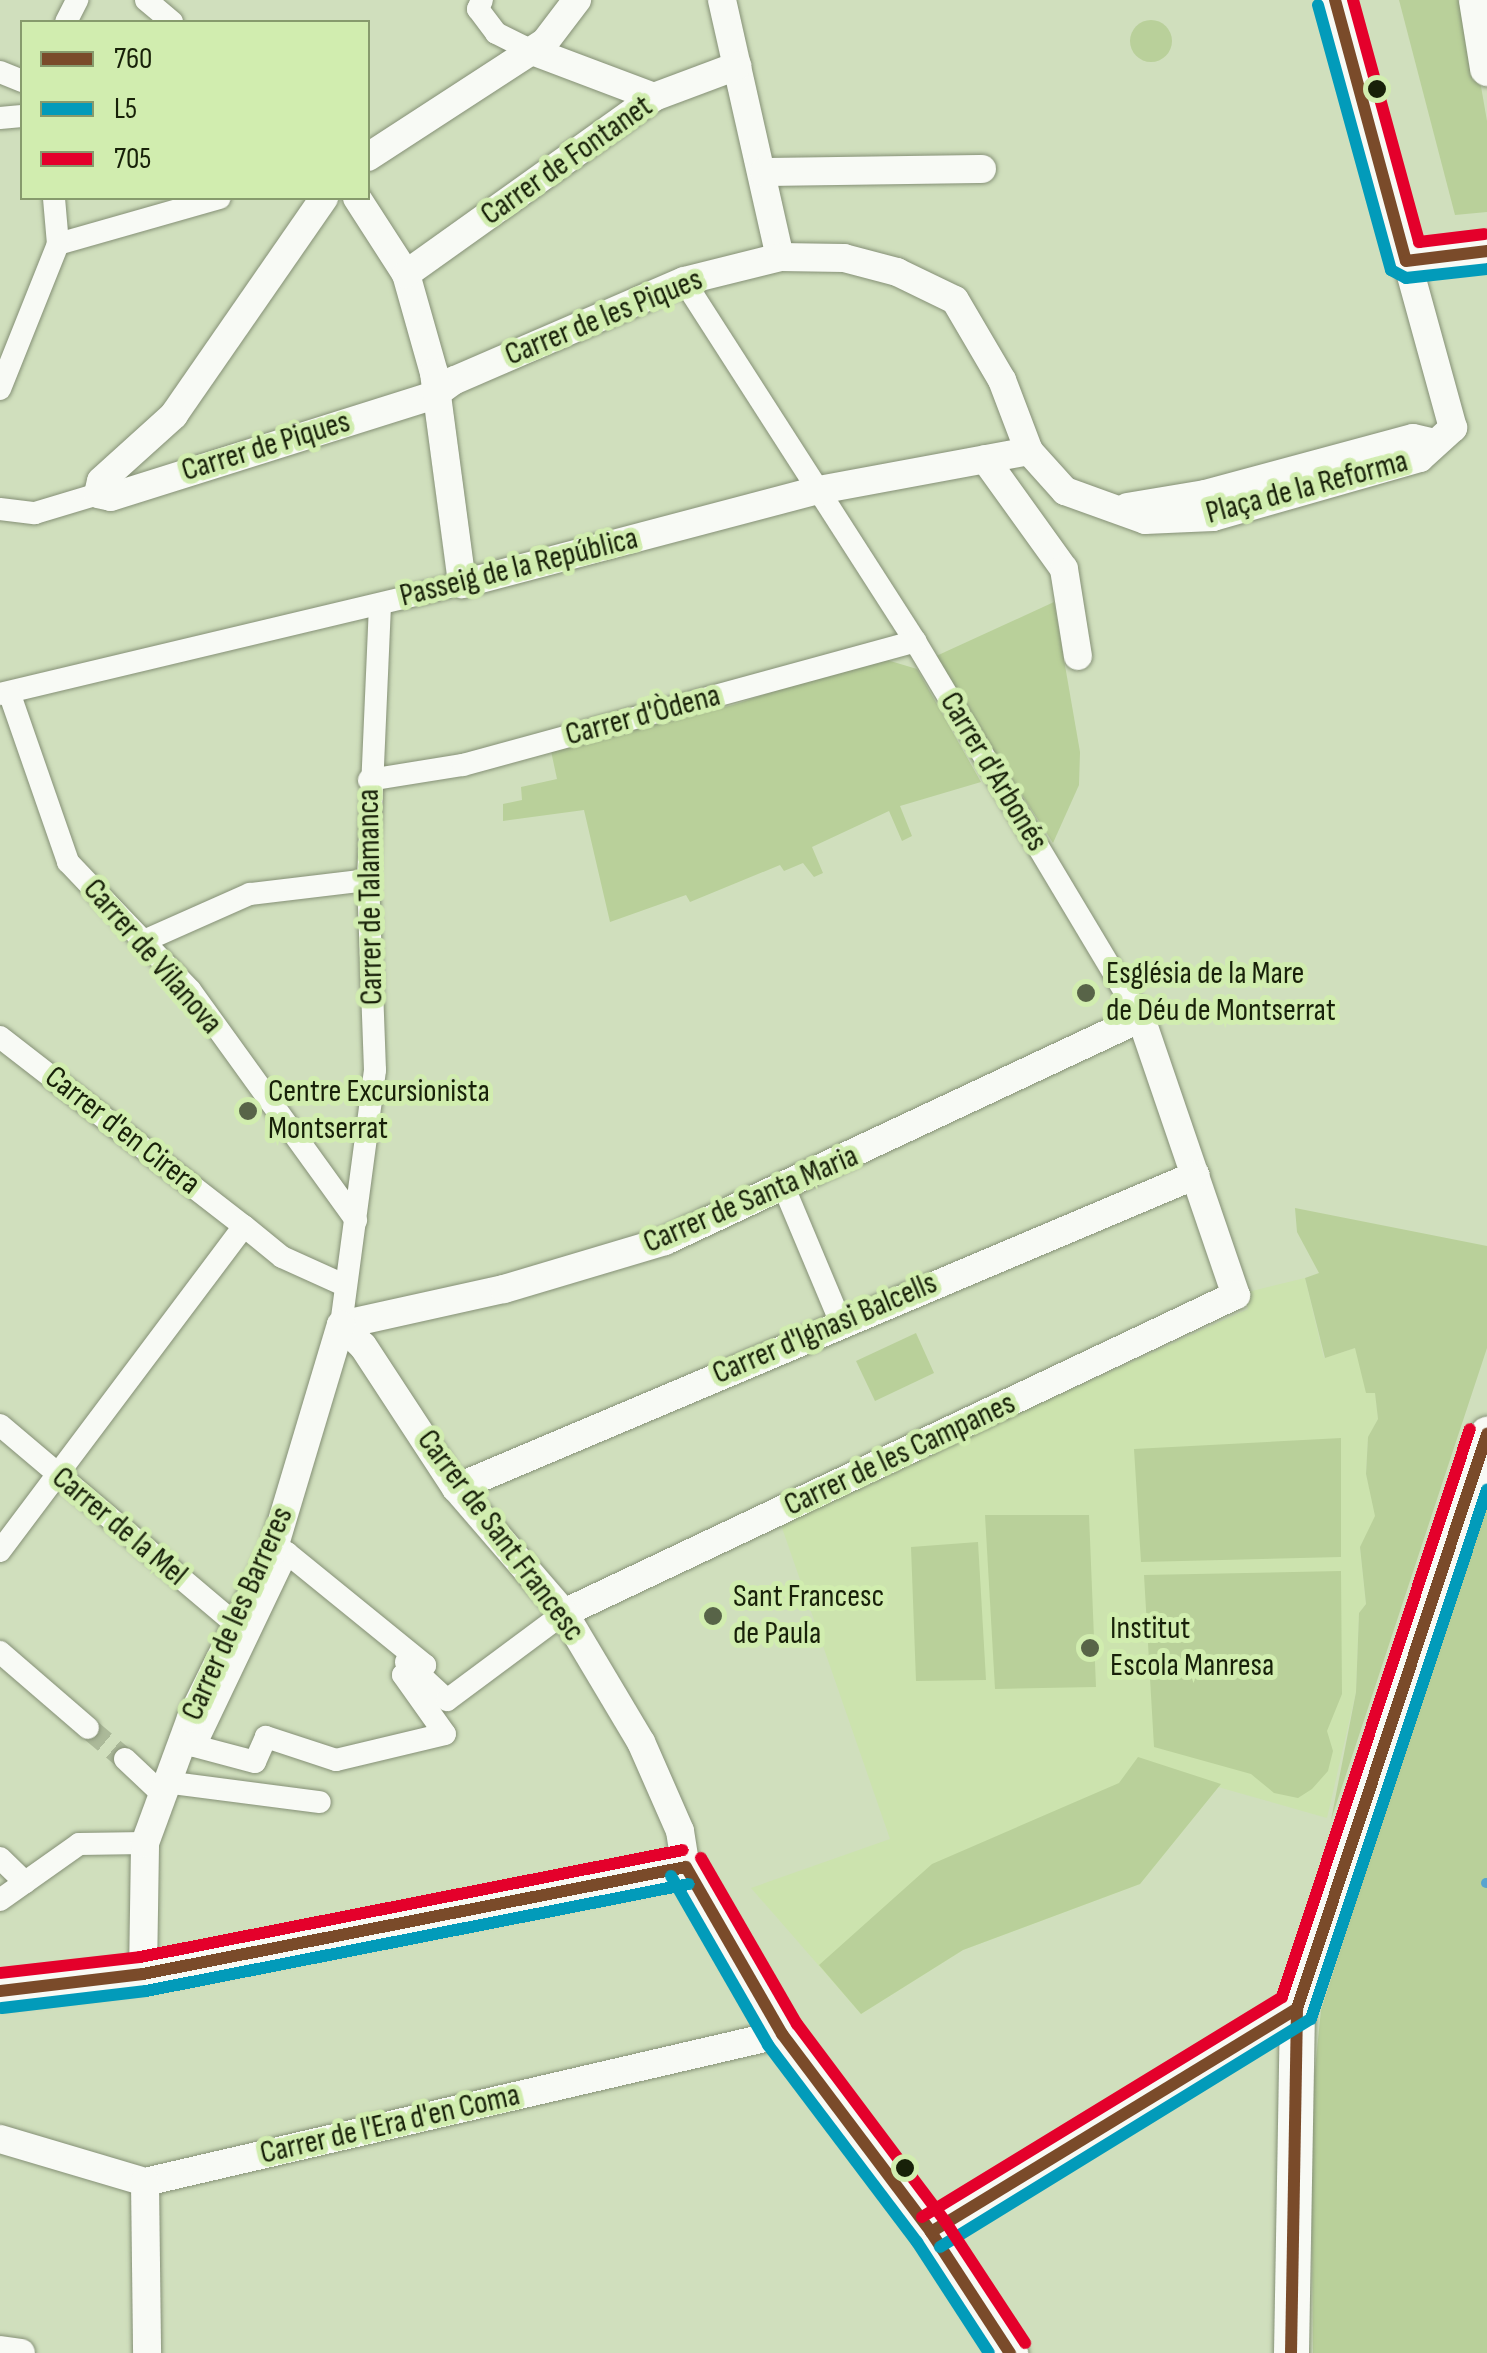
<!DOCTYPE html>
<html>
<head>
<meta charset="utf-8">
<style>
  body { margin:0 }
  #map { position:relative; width:1487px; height:2353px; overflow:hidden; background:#d0dfbd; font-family:"Sofia Sans Condensed",sans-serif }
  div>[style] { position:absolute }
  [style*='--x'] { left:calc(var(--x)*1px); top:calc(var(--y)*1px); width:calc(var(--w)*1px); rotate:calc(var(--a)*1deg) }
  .built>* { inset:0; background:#cce3ae }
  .green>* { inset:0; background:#b9d09a }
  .round { border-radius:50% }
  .stream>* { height:10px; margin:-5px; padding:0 5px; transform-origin:5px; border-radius:5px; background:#57a4d0 }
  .pedestrian-tunnel>* { height:22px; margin-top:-11px; transform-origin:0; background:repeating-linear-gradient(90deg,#abb999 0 22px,transparent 0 33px) }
  .roads { filter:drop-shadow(0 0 2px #859076) drop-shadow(0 0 2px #859076) }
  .pedestrian>* { height:22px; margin:-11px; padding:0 11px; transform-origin:11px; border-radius:11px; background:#f8faf5 }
  .minor>* { height:28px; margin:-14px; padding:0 14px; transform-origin:14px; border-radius:14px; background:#f8faf5 }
  .tertiary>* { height:35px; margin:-17.5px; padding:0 17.5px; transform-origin:17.5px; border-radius:17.5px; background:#f8faf5 }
  .bus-1>* { height:12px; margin:-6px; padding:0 6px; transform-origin:6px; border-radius:6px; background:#7a4b2a }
  .bus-2>* { height:12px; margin:-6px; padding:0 6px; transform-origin:6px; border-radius:6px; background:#029bba }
  .bus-3>* { height:12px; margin:-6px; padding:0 6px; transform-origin:6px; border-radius:6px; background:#e4002b }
  .dots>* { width:28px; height:28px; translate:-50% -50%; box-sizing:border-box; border:5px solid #d1edaf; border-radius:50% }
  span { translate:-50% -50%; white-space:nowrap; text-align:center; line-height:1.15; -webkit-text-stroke:10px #d1edaf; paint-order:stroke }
  .street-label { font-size:32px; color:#182109 }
  .poi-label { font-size:32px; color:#182109 }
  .left { translate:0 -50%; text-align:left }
  .legend { position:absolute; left:20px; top:20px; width:350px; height:180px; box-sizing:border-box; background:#d1edaf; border:2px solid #879b6d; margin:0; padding:12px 18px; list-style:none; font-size:30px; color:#182109 }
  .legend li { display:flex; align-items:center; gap:20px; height:50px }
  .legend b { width:50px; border:2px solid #879b6d }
</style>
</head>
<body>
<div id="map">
  <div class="built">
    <div style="clip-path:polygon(1305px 1278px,1324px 1358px,1355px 1348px,1375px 1392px,1378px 1419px,1368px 1438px,1366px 1474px,1376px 1516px,1360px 1547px,1366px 1604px,1359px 1613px,1356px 1692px,1327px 1818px,1218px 1787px,1140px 1884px,963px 1950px,861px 2014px,751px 1888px,890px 1839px,780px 1522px,1248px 1309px,1244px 1293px)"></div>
  </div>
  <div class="green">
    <div style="clip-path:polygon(1399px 0,1466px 0,1487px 121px,1487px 212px,1455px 215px)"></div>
    <div class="round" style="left:1130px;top:20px;width:42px;height:42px"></div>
    <div style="clip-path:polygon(1054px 602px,1080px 752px,1079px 785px,1053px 843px,934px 657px)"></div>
    <div style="clip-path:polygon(877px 657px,917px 669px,981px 782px,900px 806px,912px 836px,902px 841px,889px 811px,812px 847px,823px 873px,814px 877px,803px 863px,784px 871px,780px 865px,690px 902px,686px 895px,610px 922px,584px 810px,503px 821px,503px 804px,522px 800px,521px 787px,557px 779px,551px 751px,733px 705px)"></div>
    <div style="clip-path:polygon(1295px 1208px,1487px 1246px,1487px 1348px,1331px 1820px,1356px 1692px,1359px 1613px,1366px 1604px,1360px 1547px,1375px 1516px,1366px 1474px,1368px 1437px,1378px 1419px,1375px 1393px,1366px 1393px,1355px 1348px,1325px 1358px,1305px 1278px,1319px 1273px,1297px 1232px)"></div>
    <div style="clip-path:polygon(916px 1333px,934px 1373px,875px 1401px,856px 1361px)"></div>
    <div style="clip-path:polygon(1341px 1438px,1341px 1557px,1141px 1562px,1134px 1449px)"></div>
    <div style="clip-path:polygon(1487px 1495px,1487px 2353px,1313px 2353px,1311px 2109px,1321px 2010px)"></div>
    <div style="clip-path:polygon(985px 1515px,1089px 1515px,1096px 1687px,995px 1689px)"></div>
    <div style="clip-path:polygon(978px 1542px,986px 1680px,916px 1681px,911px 1547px)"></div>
    <div style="clip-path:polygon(1341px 1571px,1342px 1694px,1327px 1731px,1333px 1751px,1328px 1771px,1312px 1789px,1298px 1798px,1274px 1793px,1251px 1774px,1154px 1747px,1144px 1575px)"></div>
    <div style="clip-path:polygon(1138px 1757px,1221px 1784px,1140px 1884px,963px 1950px,861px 2014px,819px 1965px,932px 1864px,1119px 1783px)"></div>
  </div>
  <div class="stream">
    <div style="--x:1486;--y:1883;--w:1;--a:0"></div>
  </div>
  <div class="pedestrian-tunnel">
    <div style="--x:88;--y:1728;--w:48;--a:40"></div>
  </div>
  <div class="roads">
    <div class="pedestrian">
      <div style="--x:146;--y:0;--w:34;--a:40"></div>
      <div style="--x:482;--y:0;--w:10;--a:114"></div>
      <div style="--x:478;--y:9;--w:30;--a:53"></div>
      <div style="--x:496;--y:33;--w:40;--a:26.6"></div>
      <div style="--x:66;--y:22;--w:25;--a:-63"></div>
      <div style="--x:0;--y:72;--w:24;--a:22"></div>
      <div style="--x:0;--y:118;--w:22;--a:-5"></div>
      <div style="--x:58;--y:244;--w:168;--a:-15.9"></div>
      <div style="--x:684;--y:281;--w:428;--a:57.3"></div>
      <div style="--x:915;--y:641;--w:440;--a:59.1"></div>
      <div style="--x:0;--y:389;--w:156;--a:-68.2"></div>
      <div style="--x:58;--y:244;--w:46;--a:-95"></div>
      <div style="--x:0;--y:509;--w:35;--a:7"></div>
      <div style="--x:35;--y:513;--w:66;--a:-16.8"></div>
      <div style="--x:0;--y:694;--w:475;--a:-13.4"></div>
      <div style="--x:10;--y:695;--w:177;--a:70.8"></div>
      <div style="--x:68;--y:862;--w:177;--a:46.4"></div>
      <div style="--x:190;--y:990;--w:284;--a:54.2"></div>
      <div style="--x:369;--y:780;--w:95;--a:-9.1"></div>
      <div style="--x:463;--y:765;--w:469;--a:-15.3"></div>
      <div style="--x:146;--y:940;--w:114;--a:-23.9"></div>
      <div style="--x:250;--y:894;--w:119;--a:-6.8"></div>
      <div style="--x:0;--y:1037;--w:309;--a:37.8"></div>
      <div style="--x:785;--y:1190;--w:142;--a:67.2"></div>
      <div style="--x:341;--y:1325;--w:257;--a:-82.4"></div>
      <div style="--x:375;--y:1070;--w:190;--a:-92.1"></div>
      <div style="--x:368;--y:880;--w:276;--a:-87.5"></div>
      <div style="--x:0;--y:1425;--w:313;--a:40.2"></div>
      <div style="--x:0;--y:1551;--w:406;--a:-53.1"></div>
      <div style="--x:244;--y:1226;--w:49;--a:39.2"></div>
      <div style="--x:282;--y:1257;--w:68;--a:24.3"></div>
      <div style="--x:287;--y:1553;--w:178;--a:39.1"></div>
      <div style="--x:425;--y:1665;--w:24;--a:156"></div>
      <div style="--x:403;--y:1675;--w:72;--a:54.6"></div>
      <div style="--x:445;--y:1734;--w:112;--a:166.6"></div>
      <div style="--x:336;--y:1760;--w:74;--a:-161.8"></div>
      <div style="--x:266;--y:1737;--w:27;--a:114"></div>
      <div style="--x:255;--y:1762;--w:62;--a:-165.1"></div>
      <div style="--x:195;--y:1746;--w:214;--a:-64.5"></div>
      <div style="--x:0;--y:1652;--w:116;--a:40.8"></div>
      <div style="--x:406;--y:1662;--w:56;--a:42.8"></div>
      <div style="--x:447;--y:1700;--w:146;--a:-36.6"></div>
      <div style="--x:125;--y:1759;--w:50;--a:43.4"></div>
      <div style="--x:165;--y:1782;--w:156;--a:7.4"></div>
      <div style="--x:0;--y:1858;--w:35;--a:44"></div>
      <div style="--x:0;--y:1900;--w:97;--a:-35.3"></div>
      <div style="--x:79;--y:1844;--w:66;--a:-0.9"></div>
    </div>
    <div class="minor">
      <div style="--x:722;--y:0;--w:263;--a:77.3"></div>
      <div style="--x:532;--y:51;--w:130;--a:20.7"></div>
      <div style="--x:368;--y:157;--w:211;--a:-33"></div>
      <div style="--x:545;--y:42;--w:53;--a:-52.7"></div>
      <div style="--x:764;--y:172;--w:218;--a:-0.8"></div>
      <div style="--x:324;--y:198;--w:264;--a:124.7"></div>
      <div style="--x:174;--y:415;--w:98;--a:137.9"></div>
      <div style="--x:101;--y:481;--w:13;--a:103"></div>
      <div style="--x:98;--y:494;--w:13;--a:13"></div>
      <div style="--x:111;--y:497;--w:339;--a:-17.5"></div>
      <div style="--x:434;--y:395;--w:26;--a:-36"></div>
      <div style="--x:455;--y:380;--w:249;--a:-23.4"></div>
      <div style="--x:684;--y:281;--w:99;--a:-14"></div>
      <div style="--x:780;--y:257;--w:64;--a:0.9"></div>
      <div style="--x:844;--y:258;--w:55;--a:14.8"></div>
      <div style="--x:897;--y:272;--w:64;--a:25.8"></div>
      <div style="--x:955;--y:300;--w:93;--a:59.6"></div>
      <div style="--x:1002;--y:380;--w:76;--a:69.2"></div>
      <div style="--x:1029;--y:451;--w:54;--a:48"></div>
      <div style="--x:1065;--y:491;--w:85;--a:19.9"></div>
      <div style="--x:1145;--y:520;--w:68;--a:-2.5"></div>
      <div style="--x:1213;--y:517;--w:215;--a:-15.9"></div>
      <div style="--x:1420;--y:458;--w:45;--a:-42.3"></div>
      <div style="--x:1453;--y:428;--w:444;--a:-105.4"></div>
      <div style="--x:357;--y:198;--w:90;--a:57.2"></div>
      <div style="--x:406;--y:274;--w:103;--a:74.2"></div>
      <div style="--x:434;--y:373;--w:213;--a:82.4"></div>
      <div style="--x:462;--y:584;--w:369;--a:-14.8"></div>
      <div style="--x:819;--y:490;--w:214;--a:-10.5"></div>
      <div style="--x:1406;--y:261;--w:82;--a:-7"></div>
      <div style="--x:406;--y:274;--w:305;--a:-35.5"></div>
      <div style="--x:654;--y:97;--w:89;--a:-20.5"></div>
      <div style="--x:985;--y:459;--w:135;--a:54.3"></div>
      <div style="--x:1064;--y:569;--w:88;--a:80.9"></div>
      <div style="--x:1127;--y:507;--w:79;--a:-9.5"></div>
      <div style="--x:1205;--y:494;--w:215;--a:-15.1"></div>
      <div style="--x:1413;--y:438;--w:23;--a:13"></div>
      <div style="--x:341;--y:1325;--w:167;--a:-12.5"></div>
      <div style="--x:504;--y:1289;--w:168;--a:-16.6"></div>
      <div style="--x:665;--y:1241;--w:526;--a:-25.1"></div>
      <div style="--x:1141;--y:1018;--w:293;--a:71.1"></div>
      <div style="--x:1236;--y:1295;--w:743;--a:154.68"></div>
      <div style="--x:341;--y:1325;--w:30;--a:44"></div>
      <div style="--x:363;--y:1346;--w:170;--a:56.8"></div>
      <div style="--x:456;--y:1488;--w:165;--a:49.2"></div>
      <div style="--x:564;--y:1613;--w:150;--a:59.2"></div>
      <div style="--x:641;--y:1742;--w:97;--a:66.3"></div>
      <div style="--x:680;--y:1831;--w:36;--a:81"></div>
      <div style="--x:456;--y:1488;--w:803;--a:-22.93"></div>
      <div style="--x:143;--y:1974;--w:131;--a:-89.1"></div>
      <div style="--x:145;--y:1843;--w:133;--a:-69.8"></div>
      <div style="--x:191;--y:1718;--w:186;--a:-63.8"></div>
      <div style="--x:273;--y:1551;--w:236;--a:-73.3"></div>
      <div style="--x:0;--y:2139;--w:151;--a:16.5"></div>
      <div style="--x:145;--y:2182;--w:654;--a:-13.08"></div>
      <div style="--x:145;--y:2182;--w:171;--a:89.3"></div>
      <div style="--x:931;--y:2232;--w:429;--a:-31.4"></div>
      <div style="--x:0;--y:2350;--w:21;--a:8"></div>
    </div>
    <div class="tertiary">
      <div style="--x:1476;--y:0;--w:69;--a:80.8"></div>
      <div style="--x:0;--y:1991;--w:144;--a:-6.8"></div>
      <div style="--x:143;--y:1974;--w:553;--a:-11.15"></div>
      <div style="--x:686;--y:1867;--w:193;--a:60.1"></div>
      <div style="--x:782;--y:2034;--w:248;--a:53"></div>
      <div style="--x:931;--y:2232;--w:145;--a:56.9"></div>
      <div style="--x:1291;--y:2353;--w:344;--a:-89"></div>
      <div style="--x:1297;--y:2009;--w:606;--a:-71.71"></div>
    </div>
  </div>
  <div class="bus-1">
    <div style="--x:1335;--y:0;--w:270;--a:74.8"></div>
    <div style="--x:1406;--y:261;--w:82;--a:-7"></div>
    <div style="--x:686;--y:1867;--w:193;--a:60.1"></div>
    <div style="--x:782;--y:2034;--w:248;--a:53"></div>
    <div style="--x:931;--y:2232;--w:145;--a:56.9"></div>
    <div style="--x:0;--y:1991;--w:144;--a:-6.8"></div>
    <div style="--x:143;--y:1974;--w:553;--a:-11.15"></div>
    <div style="--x:931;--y:2232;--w:429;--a:-31.4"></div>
    <div style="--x:1291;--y:2353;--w:344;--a:-89"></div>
    <div style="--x:1297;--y:2009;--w:606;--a:-71.71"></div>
  </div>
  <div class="bus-2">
    <div style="--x:1318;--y:5;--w:275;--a:74.6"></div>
    <div style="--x:1391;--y:270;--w:17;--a:28"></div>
    <div style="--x:1406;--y:278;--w:81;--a:-6.3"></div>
    <div style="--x:671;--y:1876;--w:195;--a:60.1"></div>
    <div style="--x:768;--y:2045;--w:247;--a:52.9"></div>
    <div style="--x:917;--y:2242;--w:132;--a:57"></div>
    <div style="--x:2;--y:2008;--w:145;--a:-6.7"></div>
    <div style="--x:146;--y:1991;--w:553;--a:-11.15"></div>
    <div style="--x:940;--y:2247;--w:435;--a:-31.6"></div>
    <div style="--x:1311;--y:2019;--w:558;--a:-71.6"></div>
  </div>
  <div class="bus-3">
    <div style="--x:1353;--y:0;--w:251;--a:74.7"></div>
    <div style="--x:1419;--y:242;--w:66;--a:-6.9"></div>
    <div style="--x:701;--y:1858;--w:192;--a:60"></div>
    <div style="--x:797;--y:2024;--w:246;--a:53.1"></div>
    <div style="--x:945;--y:2221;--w:146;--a:56.7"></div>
    <div style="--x:0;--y:1973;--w:141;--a:-6.5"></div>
    <div style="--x:140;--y:1957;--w:553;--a:-11.15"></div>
    <div style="--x:922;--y:2217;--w:422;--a:-31.4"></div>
    <div style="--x:1282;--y:1997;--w:598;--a:-71.69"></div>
  </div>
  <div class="dots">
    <div style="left:1377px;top:89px;background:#182109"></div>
    <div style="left:1086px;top:993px;background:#586448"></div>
    <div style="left:248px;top:1111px;background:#586448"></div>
    <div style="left:713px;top:1616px;background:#586448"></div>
    <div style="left:1090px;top:1648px;background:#586448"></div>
    <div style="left:905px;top:2168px;background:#182109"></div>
  </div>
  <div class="street-label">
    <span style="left:567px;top:161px;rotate:-35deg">Carrer de Fontanet</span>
    <span style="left:604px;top:318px;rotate:-22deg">Carrer de les Piques</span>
    <span style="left:266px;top:447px;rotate:-17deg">Carrer de Piques</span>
    <span style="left:1307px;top:488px;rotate:-15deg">Plaça de la Reforma</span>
    <span style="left:519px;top:568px;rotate:-14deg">Passeig de la República</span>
    <span style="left:643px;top:716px;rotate:-15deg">Carrer d'Òdena</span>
    <span style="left:993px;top:772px;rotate:59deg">Carrer d'Arbonés</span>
    <span style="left:371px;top:897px;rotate:-91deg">Carrer de Talamanca</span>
    <span style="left:152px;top:957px;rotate:49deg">Carrer de Vilanova</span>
    <span style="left:122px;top:1131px;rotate:38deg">Carrer d'en Cirera</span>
    <span style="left:751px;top:1200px;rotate:-23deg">Carrer de Santa Maria</span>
    <span style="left:825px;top:1329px;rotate:-23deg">Carrer d'Ignasi Balcells</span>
    <span style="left:900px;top:1455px;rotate:-25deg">Carrer de les Campanes</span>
    <span style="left:119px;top:1527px;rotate:40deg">Carrer de la Mel</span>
    <span style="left:500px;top:1536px;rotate:53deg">Carrer de Sant Francesc</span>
    <span style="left:238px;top:1614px;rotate:-66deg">Carrer de les Barreres</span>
    <span style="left:390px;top:2125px;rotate:-13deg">Carrer de l'Era d'en Coma</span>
  </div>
  <div class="poi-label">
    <span class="left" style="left:1106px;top:993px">Església de la Mare<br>de Déu de Montserrat</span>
    <span class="left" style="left:268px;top:1111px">Centre Excursionista<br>Montserrat</span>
    <span class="left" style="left:733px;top:1616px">Sant Francesc<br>de Paula</span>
    <span class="left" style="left:1110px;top:1648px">Institut<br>Escola Manresa</span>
  </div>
  <ul class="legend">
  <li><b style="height:12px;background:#7a4b2a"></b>760</li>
  <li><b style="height:12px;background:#029bba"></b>L5</li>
  <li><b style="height:12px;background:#e4002b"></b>705</li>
  </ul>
</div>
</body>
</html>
